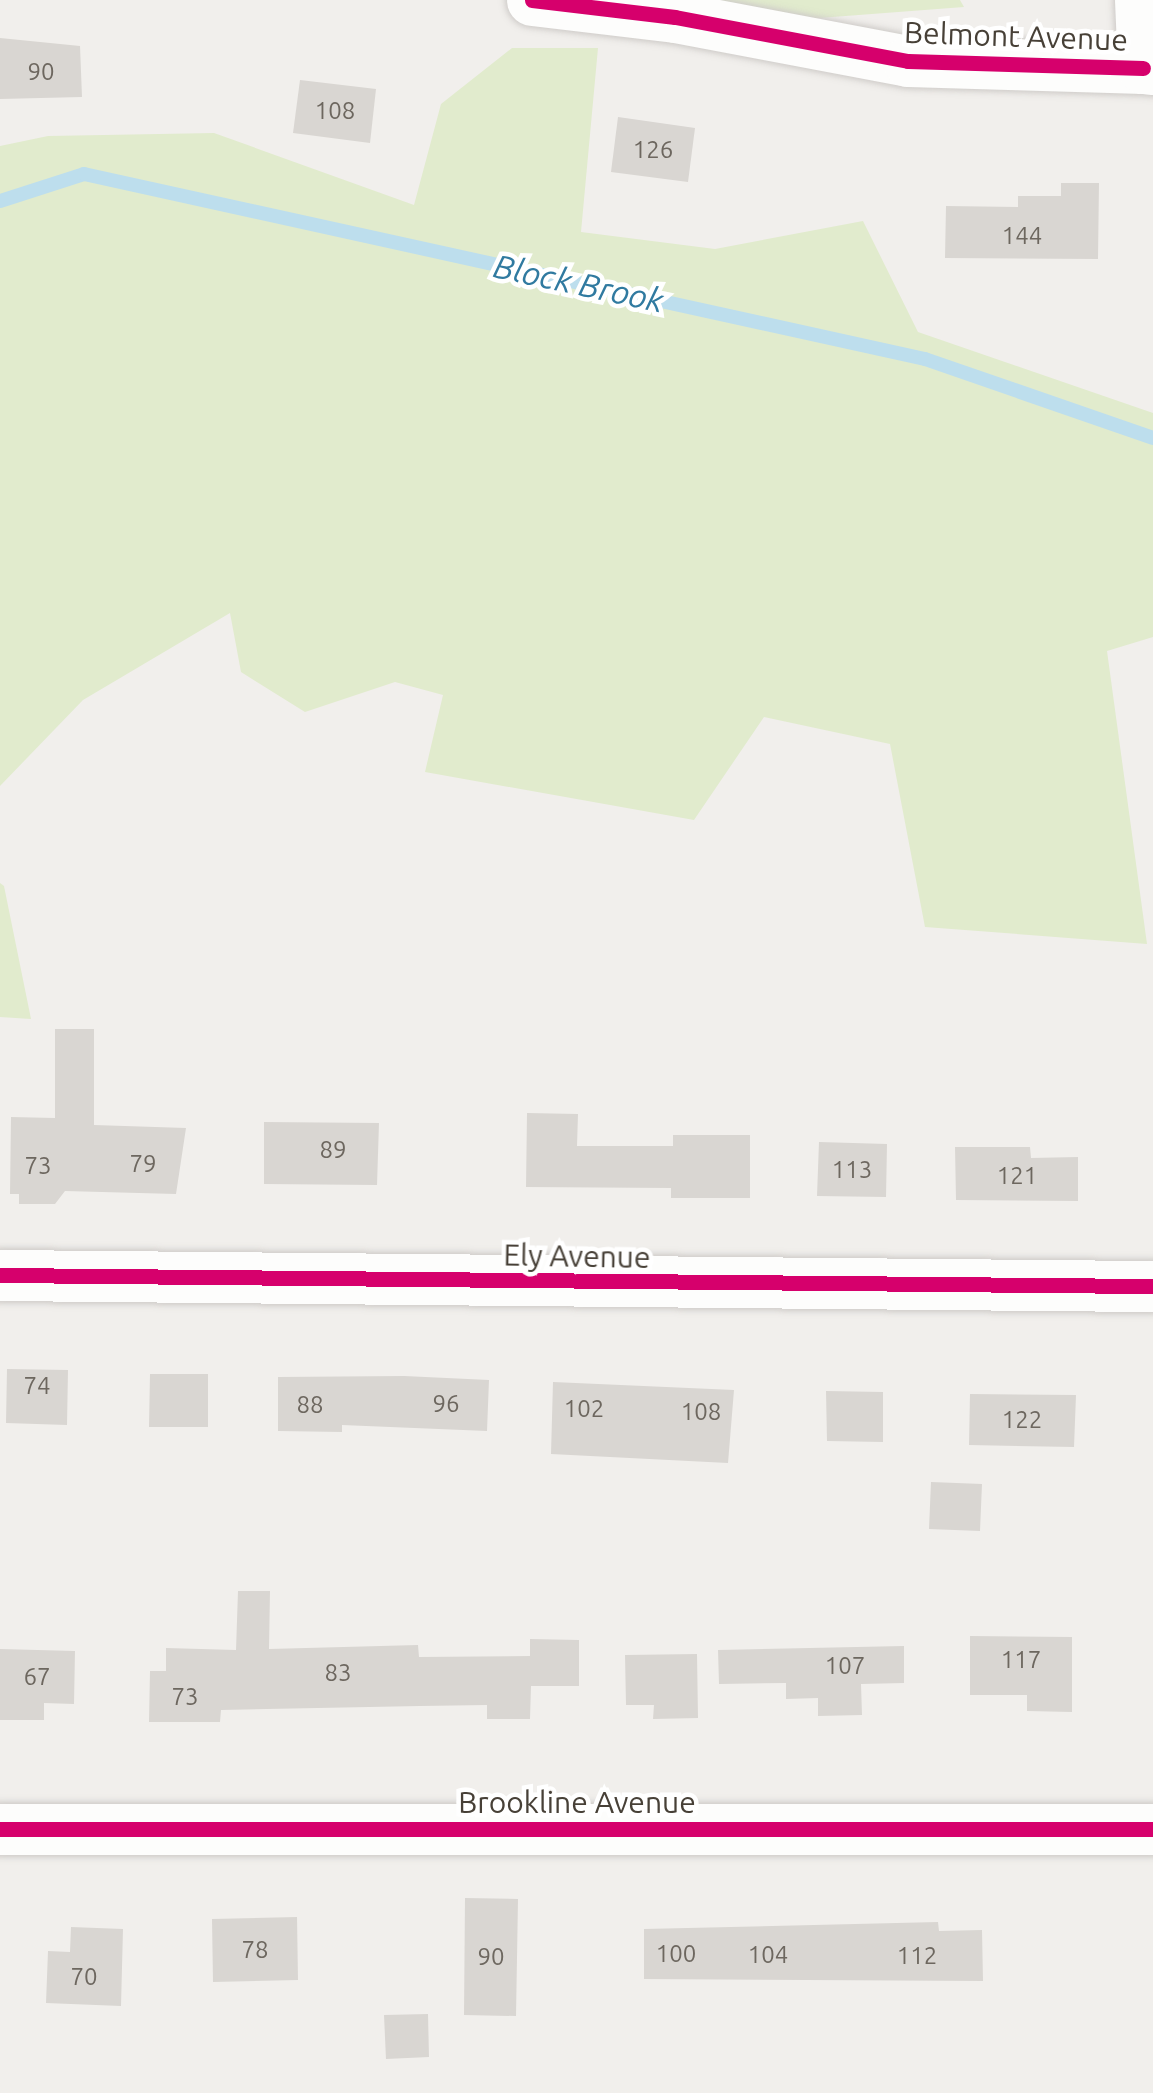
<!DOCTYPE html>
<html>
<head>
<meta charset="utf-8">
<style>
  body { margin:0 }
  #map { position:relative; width:1153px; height:2093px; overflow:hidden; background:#f1efec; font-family:Ubuntu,sans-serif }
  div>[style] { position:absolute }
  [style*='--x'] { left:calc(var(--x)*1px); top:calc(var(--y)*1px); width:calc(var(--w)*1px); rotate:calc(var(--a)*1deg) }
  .green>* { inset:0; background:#e1ebcd }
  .stream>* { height:14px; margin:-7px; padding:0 7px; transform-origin:7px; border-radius:7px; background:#bddeed }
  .building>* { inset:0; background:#d9d6d2 }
  .roads { filter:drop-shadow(0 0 3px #cfccc9) drop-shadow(0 0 3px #cfccc9) }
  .street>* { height:51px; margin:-25.5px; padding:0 25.5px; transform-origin:25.5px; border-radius:25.5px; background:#fdfdfc }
  .cycleway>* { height:15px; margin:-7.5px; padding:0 7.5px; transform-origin:7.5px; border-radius:7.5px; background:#d6006c }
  span { translate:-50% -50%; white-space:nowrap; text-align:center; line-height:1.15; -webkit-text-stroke:9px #fff; paint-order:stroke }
  .number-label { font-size:24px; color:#6d675f }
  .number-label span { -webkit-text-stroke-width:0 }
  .street-label { font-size:30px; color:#474037 }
  .water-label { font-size:33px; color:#307aa0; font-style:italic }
</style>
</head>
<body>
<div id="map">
  <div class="green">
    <div style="clip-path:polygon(689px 0,960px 0,964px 7px,806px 19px)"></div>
    <div style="clip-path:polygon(512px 48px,598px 48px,581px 232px,715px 249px,863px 221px,918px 332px,1153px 413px,1153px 637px,1107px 651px,1147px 944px,925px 927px,890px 744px,764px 717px,694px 820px,425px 772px,443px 695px,395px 682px,305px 712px,241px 672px,230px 613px,83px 700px,0 786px,0 146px,48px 136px,214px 133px,414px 205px,441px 104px)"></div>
    <div style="clip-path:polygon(0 883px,4px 886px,31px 1019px,0 1017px)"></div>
  </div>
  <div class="stream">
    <div style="--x:0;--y:201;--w:88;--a:-17.8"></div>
    <div style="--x:84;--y:174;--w:861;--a:12.41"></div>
    <div style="--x:925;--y:359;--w:241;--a:19.1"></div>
  </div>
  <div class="building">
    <div style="clip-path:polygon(0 38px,80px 46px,82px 97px,0 99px)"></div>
    <div style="clip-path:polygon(300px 80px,376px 89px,370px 143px,293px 133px)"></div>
    <div style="clip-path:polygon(618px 117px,695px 128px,688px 182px,611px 172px)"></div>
    <div style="clip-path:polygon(1061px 183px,1099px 183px,1098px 259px,945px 258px,946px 206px,1018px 207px,1018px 196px,1061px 196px)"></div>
    <div style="clip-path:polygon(55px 1029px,94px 1029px,94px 1125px,186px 1128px,176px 1194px,65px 1191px,55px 1204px,19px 1204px,19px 1194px,10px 1194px,11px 1117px,55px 1118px)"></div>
    <div style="clip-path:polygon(527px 1113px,578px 1114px,577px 1146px,673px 1146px,673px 1135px,750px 1135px,750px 1198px,671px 1198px,671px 1188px,526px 1187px)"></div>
    <div style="clip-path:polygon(264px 1122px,379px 1123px,377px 1185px,264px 1184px)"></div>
    <div style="clip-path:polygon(819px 1142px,887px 1144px,886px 1197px,817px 1196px)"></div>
    <div style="clip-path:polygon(955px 1147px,1030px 1147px,1031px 1158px,1078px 1157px,1078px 1201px,956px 1200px)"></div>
    <div style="clip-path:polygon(7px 1369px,68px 1370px,67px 1425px,6px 1423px)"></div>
    <div style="clip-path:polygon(150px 1374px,208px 1374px,208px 1427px,149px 1427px)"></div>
    <div style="clip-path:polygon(404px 1376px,489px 1380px,487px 1431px,342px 1425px,342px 1432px,278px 1431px,278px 1377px)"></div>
    <div style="clip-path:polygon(553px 1382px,734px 1390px,728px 1463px,551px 1454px)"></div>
    <div style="clip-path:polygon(826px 1391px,883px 1392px,883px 1442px,827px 1441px)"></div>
    <div style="clip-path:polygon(970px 1394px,1076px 1395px,1074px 1447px,969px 1445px)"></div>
    <div style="clip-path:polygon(931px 1482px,982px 1484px,980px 1531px,929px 1529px)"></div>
    <div style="clip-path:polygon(238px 1591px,270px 1591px,269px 1649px,418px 1645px,419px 1657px,530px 1656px,530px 1639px,579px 1640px,579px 1686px,531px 1686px,530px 1719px,487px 1719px,487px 1705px,420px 1706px,221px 1710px,220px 1722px,149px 1722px,150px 1671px,166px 1671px,166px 1648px,236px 1650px)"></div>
    <div style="clip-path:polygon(970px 1636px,1072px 1637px,1072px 1712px,1027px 1711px,1027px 1695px,970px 1695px)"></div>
    <div style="clip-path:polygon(904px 1646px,904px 1683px,861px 1684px,862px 1715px,818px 1716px,818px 1698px,786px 1699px,786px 1683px,719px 1684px,718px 1650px)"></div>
    <div style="clip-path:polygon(0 1649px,75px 1651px,74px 1704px,44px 1703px,44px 1720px,0 1720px)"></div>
    <div style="clip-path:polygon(697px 1654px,698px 1718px,653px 1719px,654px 1705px,626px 1705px,625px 1655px)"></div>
    <div style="clip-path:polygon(465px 1898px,518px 1899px,516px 2016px,464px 2015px)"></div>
    <div style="clip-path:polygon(297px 1917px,298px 1980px,213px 1982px,212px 1919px)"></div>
    <div style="clip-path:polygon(938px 1922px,939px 1931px,982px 1930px,983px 1981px,644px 1979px,644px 1929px)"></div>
    <div style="clip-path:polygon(71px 1927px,123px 1929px,121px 2006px,46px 2003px,48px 1951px,70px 1952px)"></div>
    <div style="clip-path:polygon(428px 2014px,429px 2057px,386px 2059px,384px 2015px)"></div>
  </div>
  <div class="roads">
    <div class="street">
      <div style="--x:532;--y:0;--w:144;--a:6.8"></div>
      <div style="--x:675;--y:17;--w:237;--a:10.7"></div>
      <div style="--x:908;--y:61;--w:235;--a:1.7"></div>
      <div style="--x:1140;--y:0;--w:68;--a:87.5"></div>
      <div style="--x:1143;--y:68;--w:10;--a:6"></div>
      <div style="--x:0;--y:1275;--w:1153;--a:0.55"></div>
      <div style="--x:0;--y:1829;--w:1153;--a:0"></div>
    </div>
  </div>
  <div class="cycleway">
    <div style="--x:532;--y:0;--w:144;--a:6.8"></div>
    <div style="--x:675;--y:17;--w:237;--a:10.7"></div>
    <div style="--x:908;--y:61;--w:235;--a:1.7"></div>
    <div style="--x:0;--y:1275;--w:1153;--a:0.55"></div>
    <div style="--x:0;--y:1829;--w:1153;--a:0"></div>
  </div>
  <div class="number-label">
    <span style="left:41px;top:72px">90</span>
    <span style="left:335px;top:111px">108</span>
    <span style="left:653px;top:150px">126</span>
    <span style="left:1022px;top:236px">144</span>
    <span style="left:333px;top:1150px">89</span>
    <span style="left:143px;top:1164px">79</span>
    <span style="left:38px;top:1166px">73</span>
    <span style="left:852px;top:1170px">113</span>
    <span style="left:1017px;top:1176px">121</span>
    <span style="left:37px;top:1386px">74</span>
    <span style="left:446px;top:1404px">96</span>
    <span style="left:310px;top:1405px">88</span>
    <span style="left:584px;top:1409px">102</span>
    <span style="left:701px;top:1412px">108</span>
    <span style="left:1022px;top:1420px">122</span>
    <span style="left:1021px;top:1660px">117</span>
    <span style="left:845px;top:1666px">107</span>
    <span style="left:338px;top:1673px">83</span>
    <span style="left:37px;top:1677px">67</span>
    <span style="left:185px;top:1697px">73</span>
    <span style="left:255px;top:1950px">78</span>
    <span style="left:676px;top:1954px">100</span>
    <span style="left:768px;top:1955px">104</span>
    <span style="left:917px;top:1956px">112</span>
    <span style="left:491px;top:1957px">90</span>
    <span style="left:84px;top:1977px">70</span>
  </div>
  <div class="street-label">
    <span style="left:1016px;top:36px;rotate:2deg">Belmont Avenue</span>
    <span style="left:577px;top:1256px;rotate:1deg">Ely Avenue</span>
    <span style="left:577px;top:1802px">Brookline Avenue</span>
  </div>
  <div class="water-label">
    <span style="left:579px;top:283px;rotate:12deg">Block Brook</span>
  </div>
</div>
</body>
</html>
